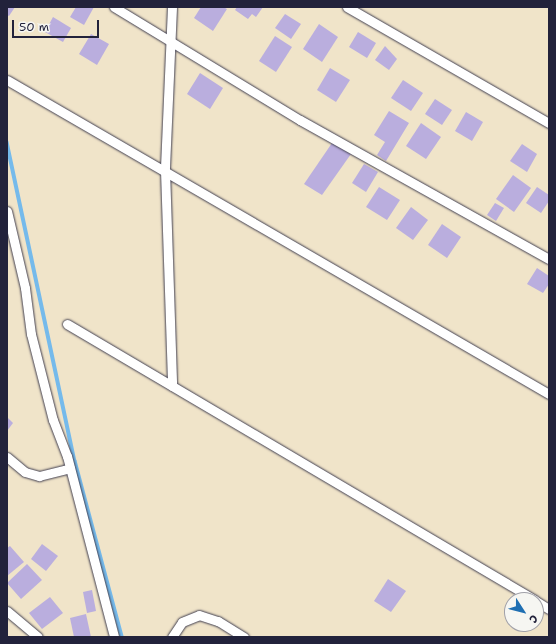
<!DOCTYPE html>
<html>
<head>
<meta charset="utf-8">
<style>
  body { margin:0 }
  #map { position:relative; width:556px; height:644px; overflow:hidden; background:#f0e4c9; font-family:"Shantell Sans",sans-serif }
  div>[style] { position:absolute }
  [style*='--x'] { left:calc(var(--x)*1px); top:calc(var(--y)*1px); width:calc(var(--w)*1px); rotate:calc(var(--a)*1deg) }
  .stream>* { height:3.5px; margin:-1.75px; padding:0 1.75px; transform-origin:1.75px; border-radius:1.75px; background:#75baeb }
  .building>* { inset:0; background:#baaede }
  .roads { filter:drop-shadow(0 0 1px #413f50) drop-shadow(0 0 1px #413f50) }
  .street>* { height:9px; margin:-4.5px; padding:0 4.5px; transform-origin:4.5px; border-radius:4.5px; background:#fff }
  span { translate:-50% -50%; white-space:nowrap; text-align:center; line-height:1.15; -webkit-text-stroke:4px #f6f6f2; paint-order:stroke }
  .frame { position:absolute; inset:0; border:8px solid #22223b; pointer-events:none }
  .north { position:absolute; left:504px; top:592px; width:40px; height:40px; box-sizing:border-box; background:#f6f6f2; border:1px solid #a1a1a9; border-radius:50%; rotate:126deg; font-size:11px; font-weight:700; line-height:16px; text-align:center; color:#22223b }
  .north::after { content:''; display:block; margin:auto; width:14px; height:18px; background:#1f6fb2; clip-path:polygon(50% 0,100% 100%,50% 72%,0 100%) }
  .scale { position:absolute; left:12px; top:20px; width:87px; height:18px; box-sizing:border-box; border:2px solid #22223b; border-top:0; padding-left:5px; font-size:12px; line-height:14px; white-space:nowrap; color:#22223b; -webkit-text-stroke:3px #f6f6f2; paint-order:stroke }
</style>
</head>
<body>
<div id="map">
  <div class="stream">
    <div style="--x:7;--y:142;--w:326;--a:78"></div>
    <div style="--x:75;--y:461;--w:182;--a:75"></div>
  </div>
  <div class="building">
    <div style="clip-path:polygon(7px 7px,15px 7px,9px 16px,7px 15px)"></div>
    <div style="clip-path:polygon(76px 7px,94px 7px,84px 25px,70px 17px)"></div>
    <div style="clip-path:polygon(201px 7px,223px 7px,227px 9px,213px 31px,194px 18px)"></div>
    <div style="clip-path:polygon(237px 7px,263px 7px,256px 17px,252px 14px,248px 19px,235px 10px)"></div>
    <div style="clip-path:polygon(285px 14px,301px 24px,291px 39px,275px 28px)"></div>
    <div style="clip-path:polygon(53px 17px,71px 28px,63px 42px,45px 32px)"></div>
    <div style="clip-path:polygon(319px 24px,338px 37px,322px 62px,303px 49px)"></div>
    <div style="clip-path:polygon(358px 32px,376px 43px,367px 58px,349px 47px)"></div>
    <div style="clip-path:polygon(91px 34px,109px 44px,97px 65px,79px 54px)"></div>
    <div style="clip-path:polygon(275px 36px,292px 47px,276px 72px,259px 61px)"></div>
    <div style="clip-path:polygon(385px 46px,397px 59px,389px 70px,375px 60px)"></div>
    <div style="clip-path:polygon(330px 68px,350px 80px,336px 102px,317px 90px)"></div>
    <div style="clip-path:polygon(200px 73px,223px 88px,210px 109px,187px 94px)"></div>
    <div style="clip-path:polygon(403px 80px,423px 93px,411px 111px,391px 98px)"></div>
    <div style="clip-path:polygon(435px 99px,452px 110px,442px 125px,425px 114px)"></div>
    <div style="clip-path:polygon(389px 111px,409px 123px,386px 161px,377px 155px,385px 142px,374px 135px)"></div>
    <div style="clip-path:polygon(466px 112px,483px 122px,472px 141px,455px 131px)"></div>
    <div style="clip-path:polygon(421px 123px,441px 137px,426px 159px,406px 146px)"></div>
    <div style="clip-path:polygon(332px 143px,351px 154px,322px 195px,304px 184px)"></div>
    <div style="clip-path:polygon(522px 144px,537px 154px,527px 172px,510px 161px)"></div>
    <div style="clip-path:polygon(364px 164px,378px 172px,366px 192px,352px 183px)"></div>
    <div style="clip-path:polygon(513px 175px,531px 188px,514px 212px,496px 199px)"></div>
    <div style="clip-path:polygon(379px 187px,400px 200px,387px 220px,366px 207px)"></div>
    <div style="clip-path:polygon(537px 187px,549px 195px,549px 201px,541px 213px,526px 203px)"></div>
    <div style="clip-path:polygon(495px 203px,504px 208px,496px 221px,487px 215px)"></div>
    <div style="clip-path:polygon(411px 207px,428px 220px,413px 240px,396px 228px)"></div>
    <div style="clip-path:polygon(442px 224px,461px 237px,447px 258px,428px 245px)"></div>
    <div style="clip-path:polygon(537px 268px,549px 276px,549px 284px,543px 293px,527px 284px)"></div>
    <div style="clip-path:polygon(7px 417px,13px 423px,7px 431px)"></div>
    <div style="clip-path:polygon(42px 544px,58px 556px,46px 571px,31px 559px)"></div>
    <div style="clip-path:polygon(10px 546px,24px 562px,7px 576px,7px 548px)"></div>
    <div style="clip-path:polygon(27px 564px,42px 580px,21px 599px,7px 583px)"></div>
    <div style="clip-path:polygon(388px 579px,406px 591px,391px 612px,374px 601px)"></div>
    <div style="clip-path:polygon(92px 590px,96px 611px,87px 613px,83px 592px)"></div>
    <div style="clip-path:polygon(50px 597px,63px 613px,42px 629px,29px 613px)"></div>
    <div style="clip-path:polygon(86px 614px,91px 637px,74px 637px,70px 618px)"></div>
  </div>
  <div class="roads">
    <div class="street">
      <div style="--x:114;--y:7;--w:218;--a:31.3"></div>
      <div style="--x:300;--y:120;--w:285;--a:29.2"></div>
      <div style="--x:172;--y:7;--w:163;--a:92.5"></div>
      <div style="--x:165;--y:170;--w:216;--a:88.1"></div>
      <div style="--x:347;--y:7;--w:233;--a:29.9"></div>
      <div style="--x:7;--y:80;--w:626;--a:30.09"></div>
      <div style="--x:7;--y:211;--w:79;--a:76.8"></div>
      <div style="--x:25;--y:288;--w:46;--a:82.6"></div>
      <div style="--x:31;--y:334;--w:89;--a:75.7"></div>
      <div style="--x:53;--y:420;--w:39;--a:69"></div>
      <div style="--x:67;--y:456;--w:187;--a:75.4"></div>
      <div style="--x:67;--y:324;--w:543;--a:30.53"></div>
      <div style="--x:7;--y:457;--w:23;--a:40"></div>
      <div style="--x:25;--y:472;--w:15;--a:16"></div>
      <div style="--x:39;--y:476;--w:32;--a:-14"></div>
      <div style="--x:536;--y:601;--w:15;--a:32"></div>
      <div style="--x:7;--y:611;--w:40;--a:40"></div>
      <div style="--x:172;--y:637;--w:18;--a:-56"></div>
      <div style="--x:182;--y:622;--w:18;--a:-22"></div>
      <div style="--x:199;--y:615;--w:20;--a:18"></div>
      <div style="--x:218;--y:621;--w:31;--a:32"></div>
    </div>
  </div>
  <div class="frame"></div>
  <div class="north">С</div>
  <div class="scale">50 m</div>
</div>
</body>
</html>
